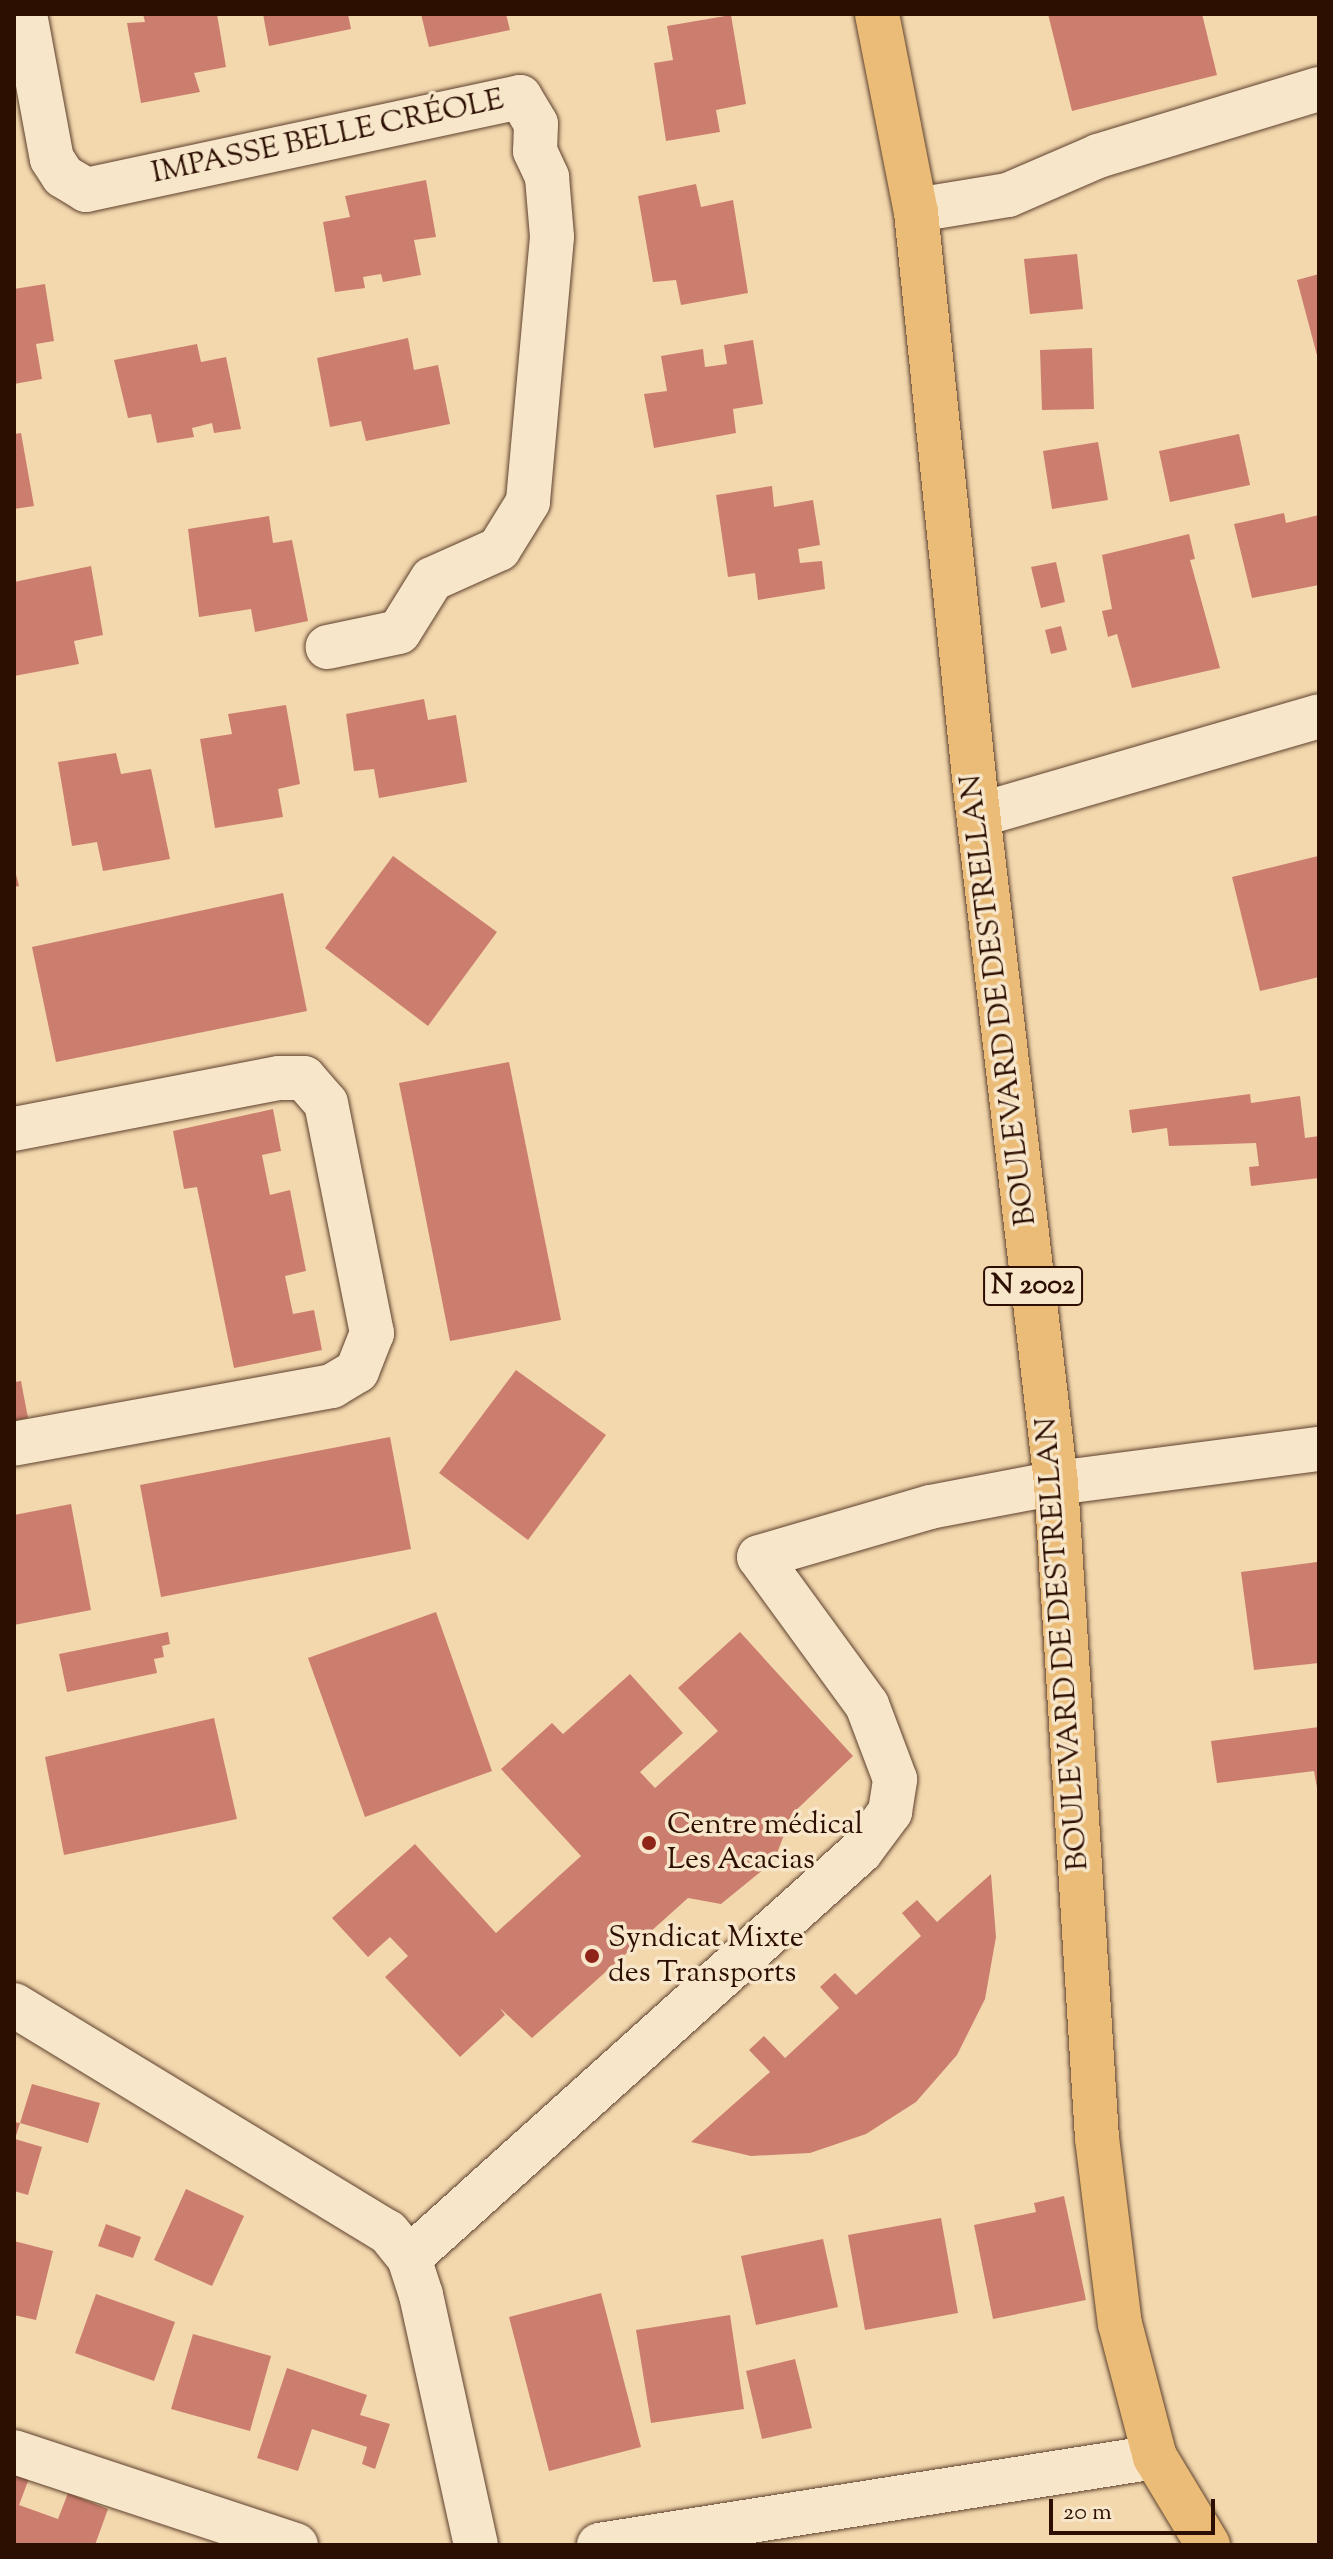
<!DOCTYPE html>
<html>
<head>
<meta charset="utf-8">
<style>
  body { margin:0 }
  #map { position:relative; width:1333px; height:2559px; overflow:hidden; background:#f3d8ae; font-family:"Sorts Mill Goudy",serif }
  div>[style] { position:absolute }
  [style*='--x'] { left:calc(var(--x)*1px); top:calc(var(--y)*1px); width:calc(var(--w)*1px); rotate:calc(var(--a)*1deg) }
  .building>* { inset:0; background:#cc7e6e }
  .roads { filter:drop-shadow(0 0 2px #5e412d) drop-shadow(0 0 2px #5e412d) }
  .minor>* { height:44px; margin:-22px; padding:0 22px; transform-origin:22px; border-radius:22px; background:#f7e6ca }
  .major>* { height:44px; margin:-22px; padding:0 22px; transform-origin:22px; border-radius:22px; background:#eabc77 }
  .dots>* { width:22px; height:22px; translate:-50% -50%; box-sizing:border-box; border:4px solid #f7e6ca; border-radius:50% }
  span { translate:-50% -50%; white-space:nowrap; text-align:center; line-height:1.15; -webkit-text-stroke:7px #f7e6ca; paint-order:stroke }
  .shield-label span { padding:2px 6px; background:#f7e6ca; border:2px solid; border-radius:6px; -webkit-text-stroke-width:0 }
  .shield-label { font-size:28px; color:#2d0f02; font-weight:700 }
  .street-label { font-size:30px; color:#2d0f02 }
  .poi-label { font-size:30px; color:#2d0f02 }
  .left { translate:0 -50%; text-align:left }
  .frame { position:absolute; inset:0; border:16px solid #2d0f02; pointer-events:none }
  .scale { position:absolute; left:1049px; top:2499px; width:166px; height:36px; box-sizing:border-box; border:4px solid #2d0f02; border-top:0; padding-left:10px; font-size:24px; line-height:28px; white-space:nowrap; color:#2d0f02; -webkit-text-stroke:6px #f7e6ca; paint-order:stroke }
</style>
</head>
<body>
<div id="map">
  <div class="building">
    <div style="clip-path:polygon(143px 14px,217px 14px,226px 67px,194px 73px,200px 92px,141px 103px,127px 23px,145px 22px)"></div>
    <div style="clip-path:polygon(263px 14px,348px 14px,351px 29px,269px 46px)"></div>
    <div style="clip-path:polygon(421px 14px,506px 14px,510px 30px,429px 47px)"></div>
    <div style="clip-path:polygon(1048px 14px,1202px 14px,1217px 75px,1072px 111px)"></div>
    <div style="clip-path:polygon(731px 15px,746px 104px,716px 110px,720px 132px,666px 141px,654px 63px,673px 60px,667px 26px)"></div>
    <div style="clip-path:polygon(426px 180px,436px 237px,414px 240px,421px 275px,383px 282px,381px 274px,363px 277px,365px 288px,335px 292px,323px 222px,350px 217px,345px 196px)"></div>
    <div style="clip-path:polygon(696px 184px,701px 207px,733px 200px,748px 293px,681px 305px,676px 280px,653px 282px,638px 196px)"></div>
    <div style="clip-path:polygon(1077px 254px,1083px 309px,1030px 314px,1024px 259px)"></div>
    <div style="clip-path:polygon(1319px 274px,1319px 359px,1318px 359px,1297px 280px)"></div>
    <div style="clip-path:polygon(45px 284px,54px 341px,36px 344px,42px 379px,14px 384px,14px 289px)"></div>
    <div style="clip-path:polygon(408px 338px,414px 370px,438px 365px,450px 424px,366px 441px,361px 421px,330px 427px,317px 358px)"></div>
    <div style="clip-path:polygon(753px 340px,763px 404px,733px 409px,736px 433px,654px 448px,644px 394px,667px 391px,661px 356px,703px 349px,705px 367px,727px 364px,724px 345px)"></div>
    <div style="clip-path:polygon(197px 344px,201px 362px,226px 357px,241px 429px,214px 433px,212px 423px,192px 428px,194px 437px,157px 443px,151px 414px,128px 418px,114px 360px)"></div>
    <div style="clip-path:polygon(1092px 348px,1094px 409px,1042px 410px,1040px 350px)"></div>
    <div style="clip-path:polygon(21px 433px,34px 506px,14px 509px,14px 434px)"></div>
    <div style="clip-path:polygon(1239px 434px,1250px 485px,1170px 502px,1159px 451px)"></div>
    <div style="clip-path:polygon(1098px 442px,1108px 500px,1052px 509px,1043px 451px)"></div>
    <div style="clip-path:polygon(772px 486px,774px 507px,813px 500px,820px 545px,798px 549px,800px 563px,822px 561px,825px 589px,758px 600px,755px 573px,728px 577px,716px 495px)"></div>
    <div style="clip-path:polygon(1284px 513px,1286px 523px,1319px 515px,1319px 585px,1252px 598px,1234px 524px)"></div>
    <div style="clip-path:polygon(269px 516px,273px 543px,292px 540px,308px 621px,255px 632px,251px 609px,199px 617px,188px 529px)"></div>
    <div style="clip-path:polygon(1189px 534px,1195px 559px,1190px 560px,1220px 668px,1132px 688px,1117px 634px,1108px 637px,1102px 611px,1112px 609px,1102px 555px)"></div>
    <div style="clip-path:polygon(1056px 562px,1065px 602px,1041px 608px,1031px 567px)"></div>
    <div style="clip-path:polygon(91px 566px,103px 635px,74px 641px,79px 664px,14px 676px,14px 582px)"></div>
    <div style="clip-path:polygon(1061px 626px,1067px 650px,1051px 654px,1045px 630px)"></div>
    <div style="clip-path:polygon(424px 699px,428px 720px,456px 715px,467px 782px,379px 798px,374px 769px,354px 771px,346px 714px)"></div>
    <div style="clip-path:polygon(286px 705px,300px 784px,278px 789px,283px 817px,215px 828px,200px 739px,232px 734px,228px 714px)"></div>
    <div style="clip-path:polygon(116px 753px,121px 774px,151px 769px,170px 859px,103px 871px,97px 842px,72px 846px,58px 762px)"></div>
    <div style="clip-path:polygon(393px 856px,497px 932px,428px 1026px,325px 948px)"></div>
    <div style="clip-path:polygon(1318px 856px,1319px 977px,1260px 991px,1232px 877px)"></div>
    <div style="clip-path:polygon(14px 867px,19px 886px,14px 887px)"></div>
    <div style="clip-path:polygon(283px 893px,307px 1011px,56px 1062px,32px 947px)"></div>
    <div style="clip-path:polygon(509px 1062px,561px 1320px,450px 1341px,399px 1083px)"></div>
    <div style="clip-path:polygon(1250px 1094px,1251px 1103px,1300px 1096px,1305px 1138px,1319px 1136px,1319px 1178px,1251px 1186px,1249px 1167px,1259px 1166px,1256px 1143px,1169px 1146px,1167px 1128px,1132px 1133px,1129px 1110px)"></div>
    <div style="clip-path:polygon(273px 1109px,281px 1151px,262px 1155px,270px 1195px,290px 1190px,306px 1271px,285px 1276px,293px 1314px,314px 1310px,322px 1350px,234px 1368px,197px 1187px,184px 1189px,173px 1131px)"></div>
    <div style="clip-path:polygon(516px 1370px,606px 1435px,528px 1540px,439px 1473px)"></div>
    <div style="clip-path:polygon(21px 1381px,28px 1418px,14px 1421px,14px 1382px)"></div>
    <div style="clip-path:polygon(390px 1437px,411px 1549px,161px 1597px,140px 1485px)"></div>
    <div style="clip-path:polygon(71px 1504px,91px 1610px,14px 1625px,14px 1515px)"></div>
    <div style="clip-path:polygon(1317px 1562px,1319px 1663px,1254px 1670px,1241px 1572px)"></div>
    <div style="clip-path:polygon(436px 1612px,492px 1771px,365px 1817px,308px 1658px)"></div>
    <div style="clip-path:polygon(168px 1632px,170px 1644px,162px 1646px,164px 1657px,154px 1659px,157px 1673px,67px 1692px,59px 1654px)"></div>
    <div style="clip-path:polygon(740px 1632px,853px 1756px,792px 1814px,774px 1861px,721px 1904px,688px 1898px,532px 2038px,500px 2008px,505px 2015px,460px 2057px,385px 1977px,408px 1956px,390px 1937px,368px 1957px,332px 1918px,415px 1844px,496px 1933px,581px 1856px,501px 1769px,552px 1723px,563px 1734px,630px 1674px,683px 1733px,640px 1772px,655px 1788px,718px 1731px,678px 1688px)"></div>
    <div style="clip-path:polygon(214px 1718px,237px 1819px,64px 1855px,45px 1757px)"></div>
    <div style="clip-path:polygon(1319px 1727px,1319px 1799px,1314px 1771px,1217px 1783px,1211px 1741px)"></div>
    <div style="clip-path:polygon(991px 1874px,996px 1937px,985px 1999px,957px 2055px,916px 2102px,866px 2134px,810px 2153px,751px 2156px,691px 2142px,770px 2072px,749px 2050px,764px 2036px,785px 2058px,839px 2008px,820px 1987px,835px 1973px,856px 1995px,921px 1936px,902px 1913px,917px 1900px,937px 1922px)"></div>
    <div style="clip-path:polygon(32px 2084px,100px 2103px,88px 2143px,20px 2123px)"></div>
    <div style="clip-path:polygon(14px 2122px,20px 2123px,15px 2139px,42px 2147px,28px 2195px,14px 2191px)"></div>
    <div style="clip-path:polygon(186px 2189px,244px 2216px,212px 2286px,154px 2260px)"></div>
    <div style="clip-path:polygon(1064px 2196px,1086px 2300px,993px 2319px,974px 2225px,1036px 2212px,1034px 2203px)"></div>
    <div style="clip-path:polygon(941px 2218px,958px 2313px,865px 2330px,848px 2235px)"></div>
    <div style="clip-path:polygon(106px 2224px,141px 2237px,133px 2258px,98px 2246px)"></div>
    <div style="clip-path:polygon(823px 2239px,838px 2307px,756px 2325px,741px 2256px)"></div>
    <div style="clip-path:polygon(14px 2241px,53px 2251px,36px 2320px,14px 2315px)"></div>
    <div style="clip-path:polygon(601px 2293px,641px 2447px,549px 2471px,509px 2317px)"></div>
    <div style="clip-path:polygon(96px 2294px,175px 2322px,154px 2381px,75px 2353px)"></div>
    <div style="clip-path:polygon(730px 2315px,744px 2409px,651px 2423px,636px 2330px)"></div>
    <div style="clip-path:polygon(193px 2334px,271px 2356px,250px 2431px,171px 2409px)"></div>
    <div style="clip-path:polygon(795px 2359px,812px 2428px,762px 2439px,746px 2371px)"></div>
    <div style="clip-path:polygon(287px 2368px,367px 2395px,360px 2415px,390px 2424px,375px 2469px,362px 2464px,367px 2447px,312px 2429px,298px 2471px,257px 2458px)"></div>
    <div style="clip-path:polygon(14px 2471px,30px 2476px,19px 2505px,58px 2519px,68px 2493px,108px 2509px,95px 2545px,14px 2545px)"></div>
  </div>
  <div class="roads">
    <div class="minor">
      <div style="--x:25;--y:14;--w:147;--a:79.5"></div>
      <div style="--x:52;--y:159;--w:20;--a:57"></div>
      <div style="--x:63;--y:176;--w:27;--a:31"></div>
      <div style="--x:86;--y:190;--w:444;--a:-12.1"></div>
      <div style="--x:520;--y:97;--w:31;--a:59"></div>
      <div style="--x:536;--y:124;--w:27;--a:92"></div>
      <div style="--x:535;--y:151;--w:29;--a:65"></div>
      <div style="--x:547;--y:177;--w:60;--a:85.2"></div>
      <div style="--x:552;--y:237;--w:266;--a:95.2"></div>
      <div style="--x:528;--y:502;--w:55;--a:121.7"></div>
      <div style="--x:499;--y:549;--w:73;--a:155.9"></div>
      <div style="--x:432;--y:579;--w:62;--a:121.9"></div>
      <div style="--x:399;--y:632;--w:73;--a:168.1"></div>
      <div style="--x:916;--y:210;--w:93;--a:-9.3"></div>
      <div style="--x:1008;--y:195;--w:98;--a:-23.4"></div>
      <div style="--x:1098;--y:156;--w:231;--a:-16.9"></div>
      <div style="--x:979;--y:815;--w:354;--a:-16.2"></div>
      <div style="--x:14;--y:1129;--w:270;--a:-10.9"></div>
      <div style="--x:279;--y:1078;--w:25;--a:0"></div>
      <div style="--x:304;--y:1078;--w:33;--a:49"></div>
      <div style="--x:326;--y:1103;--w:235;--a:78.7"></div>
      <div style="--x:372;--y:1333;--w:41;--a:111.5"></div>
      <div style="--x:357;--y:1371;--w:29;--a:149"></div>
      <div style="--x:332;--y:1386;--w:323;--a:169.7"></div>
      <div style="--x:14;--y:2005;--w:437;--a:31.3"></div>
      <div style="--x:388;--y:2232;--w:33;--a:51"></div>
      <div style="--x:409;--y:2258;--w:39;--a:72"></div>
      <div style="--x:421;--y:2295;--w:256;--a:77.6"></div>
      <div style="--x:409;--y:2258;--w:608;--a:-42"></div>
      <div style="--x:861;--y:1851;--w:49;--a:-53.4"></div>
      <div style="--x:890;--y:1812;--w:33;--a:-81"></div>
      <div style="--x:895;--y:1779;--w:79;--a:-110.7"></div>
      <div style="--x:867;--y:1705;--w:183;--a:-126.1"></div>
      <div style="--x:759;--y:1557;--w:178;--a:-16.3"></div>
      <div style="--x:930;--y:1507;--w:128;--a:-10.8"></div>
      <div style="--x:1056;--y:1483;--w:265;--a:-7.4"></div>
      <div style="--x:14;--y:2452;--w:297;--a:18.3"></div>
      <div style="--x:599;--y:2545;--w:563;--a:-8.99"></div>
    </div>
    <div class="major">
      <div style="--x:877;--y:14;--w:202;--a:78.9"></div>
      <div style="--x:916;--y:212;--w:578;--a:84.14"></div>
      <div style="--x:975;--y:787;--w:701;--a:83.36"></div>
      <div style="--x:1056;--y:1483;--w:656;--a:86.42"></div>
      <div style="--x:1097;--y:2138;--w:187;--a:83"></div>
      <div style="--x:1120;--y:2324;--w:138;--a:75.3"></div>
      <div style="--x:1155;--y:2457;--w:103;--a:58.9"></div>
    </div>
  </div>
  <div class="dots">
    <div style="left:649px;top:1843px;background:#8f2418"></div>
    <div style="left:592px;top:1956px;background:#8f2418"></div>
  </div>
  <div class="shield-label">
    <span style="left:1033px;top:1286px">N 2002</span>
  </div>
  <div class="street-label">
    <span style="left:328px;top:138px;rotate:-12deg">IMPASSE BELLE CRÉOLE</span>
    <span style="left:1000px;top:1000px;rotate:-97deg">BOULEVARD DE DESTRELLAN</span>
    <span style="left:1064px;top:1644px;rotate:-94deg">BOULEVARD DE DESTRELLAN</span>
  </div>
  <div class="poi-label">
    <span class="left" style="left:667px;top:1843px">Centre médical<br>Les Acacias</span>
    <span class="left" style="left:608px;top:1956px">Syndicat Mixte<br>des Transports</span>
  </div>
  <div class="frame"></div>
  <div class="scale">20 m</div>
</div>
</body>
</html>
